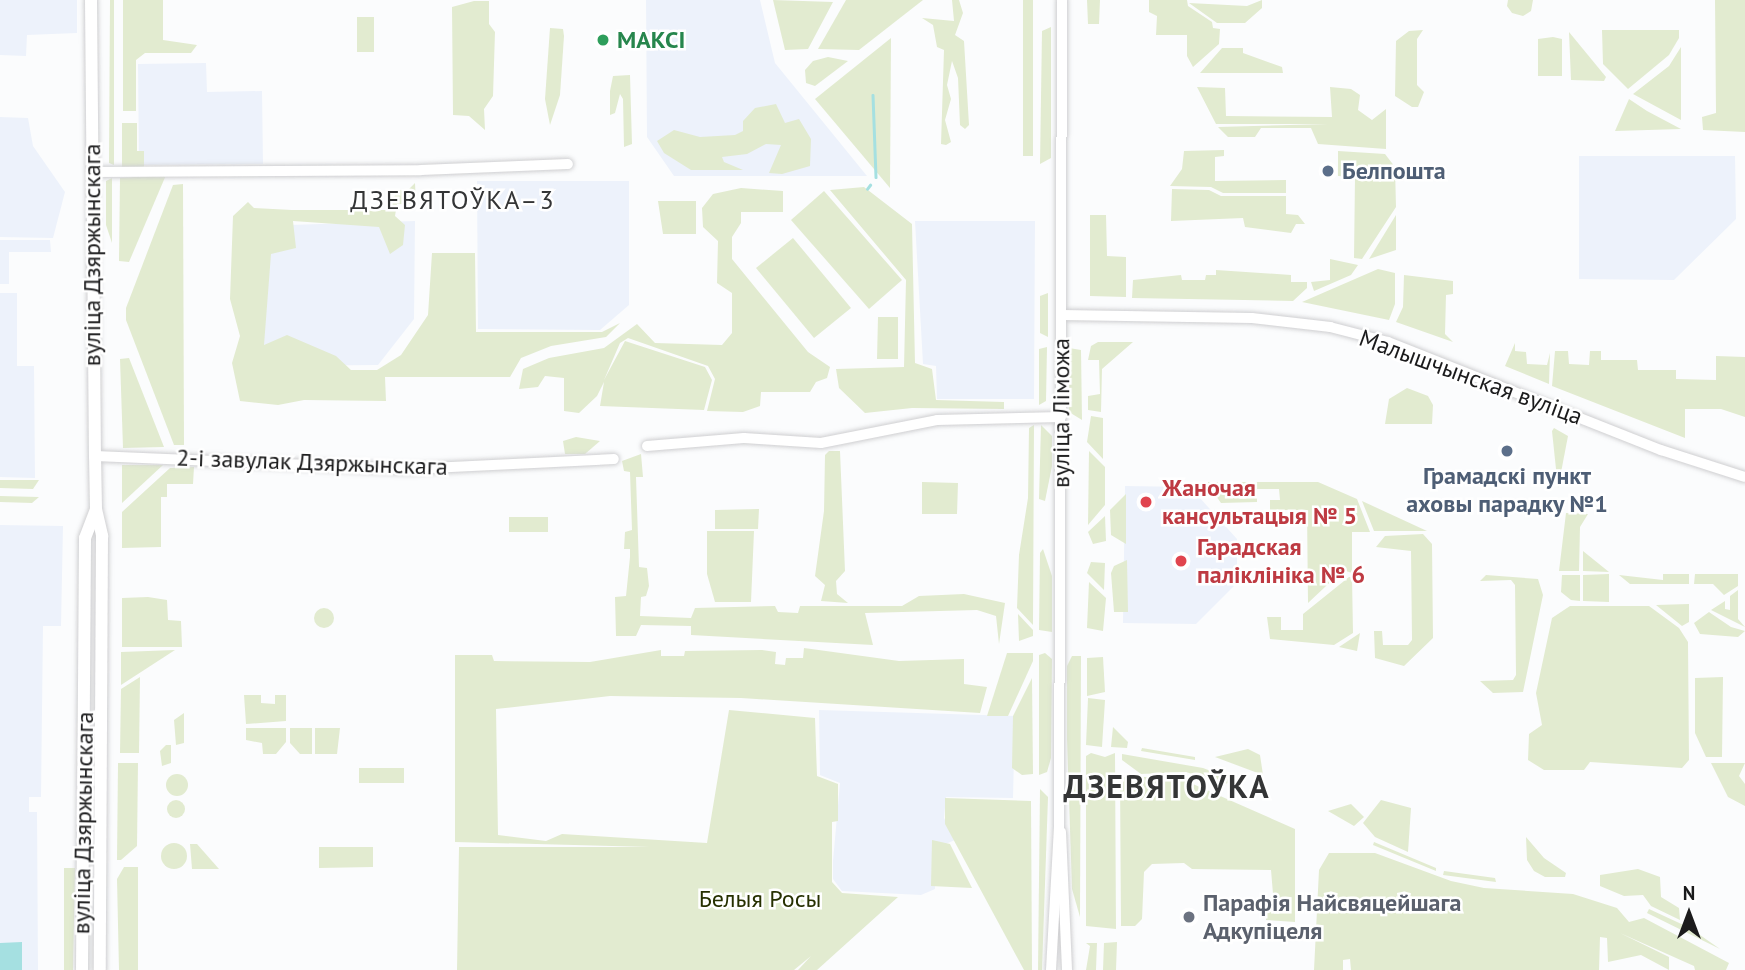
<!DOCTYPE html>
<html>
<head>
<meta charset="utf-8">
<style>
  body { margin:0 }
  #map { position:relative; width:1745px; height:970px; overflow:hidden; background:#fbfcfd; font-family:"PT Sans",sans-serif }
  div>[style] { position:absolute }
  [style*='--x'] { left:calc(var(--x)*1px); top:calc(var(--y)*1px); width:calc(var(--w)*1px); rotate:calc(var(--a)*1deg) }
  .built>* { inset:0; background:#edf2fb }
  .green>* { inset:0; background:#e2ebd0 }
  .round { border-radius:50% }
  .water>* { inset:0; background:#a5e0e1 }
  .stream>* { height:2.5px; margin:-1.25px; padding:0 1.25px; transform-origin:1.25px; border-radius:1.25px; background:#a5e0e1 }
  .roads { filter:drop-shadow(0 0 2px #cfcfd1) drop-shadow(0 0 2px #cfcfd1) }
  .minor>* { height:10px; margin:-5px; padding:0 5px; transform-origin:5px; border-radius:5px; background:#fff }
  .major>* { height:12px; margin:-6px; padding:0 6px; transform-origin:6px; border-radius:6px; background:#fff }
  .dots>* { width:19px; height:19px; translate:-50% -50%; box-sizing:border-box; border:4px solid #fff; border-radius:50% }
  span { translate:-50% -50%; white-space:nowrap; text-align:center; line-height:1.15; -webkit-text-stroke:5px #fff; paint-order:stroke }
  .leisure-label { font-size:24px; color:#27864d; font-weight:700 }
  .left { translate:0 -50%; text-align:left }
  .service-label { font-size:24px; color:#4e5e75; font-weight:700 }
  .street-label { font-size:24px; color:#1b1b1c }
  .health-label { font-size:24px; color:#be3a42; font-weight:700 }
  .park-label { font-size:24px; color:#263000 }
  .worship-label { font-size:24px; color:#5b616d; font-weight:700 }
  .neighbourhood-label { font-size:26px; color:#343536; letter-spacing:2px }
  .district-label { font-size:32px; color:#343536; font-weight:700; letter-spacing:2px }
  .north { position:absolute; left:1654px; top:879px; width:70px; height:70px; -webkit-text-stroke:5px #fff; paint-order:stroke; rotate:0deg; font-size:19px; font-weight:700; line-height:28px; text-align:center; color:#1b1b1c }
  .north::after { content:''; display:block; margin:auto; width:24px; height:32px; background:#1b1b1c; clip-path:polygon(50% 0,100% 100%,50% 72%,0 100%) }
</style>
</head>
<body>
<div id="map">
  <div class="built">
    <div style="clip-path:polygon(0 0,77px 0,77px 33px,27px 35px,26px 56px,0 55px)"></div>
    <div style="clip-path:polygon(646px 0,760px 0,775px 63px,867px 176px,674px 176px,647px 137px)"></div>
    <div style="clip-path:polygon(206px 63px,207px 92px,262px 91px,263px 164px,139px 165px,138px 64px)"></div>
    <div style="clip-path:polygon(0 117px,28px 118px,33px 146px,65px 192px,53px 238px,0 237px)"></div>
    <div style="clip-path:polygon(1579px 156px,1735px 156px,1736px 219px,1674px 280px,1579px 279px)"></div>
    <div style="clip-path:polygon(477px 181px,629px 181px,629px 305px,600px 330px,478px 329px)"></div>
    <div style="clip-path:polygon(415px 221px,414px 319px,378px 365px,257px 366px,258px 226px)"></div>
    <div style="clip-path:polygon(915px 221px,1035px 221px,1034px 399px,937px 399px,936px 366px,923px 364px)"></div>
    <div style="clip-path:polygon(0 240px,50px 240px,51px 252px,9px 252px,9px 284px,0 284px)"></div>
    <div style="clip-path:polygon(0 293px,17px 293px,17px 366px,34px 366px,35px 478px,0 477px)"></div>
    <div style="clip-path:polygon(1125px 486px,1190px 487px,1237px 539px,1237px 583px,1196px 624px,1123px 623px)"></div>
    <div style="clip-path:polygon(0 525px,63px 526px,61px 626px,43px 626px,41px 797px,29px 797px,29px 812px,37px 812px,38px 970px,0 970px)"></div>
    <div style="clip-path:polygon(819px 710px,1015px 716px,1013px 798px,946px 797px,944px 818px,955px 840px,936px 848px,935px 889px,921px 895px,842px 891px,833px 879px,833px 861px,840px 783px,820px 775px)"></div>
  </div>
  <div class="green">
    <div style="clip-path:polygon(110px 0,114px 0,114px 165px,109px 163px)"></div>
    <div style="clip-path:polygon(123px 0,163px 0,163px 40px,197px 45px,191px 53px,145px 53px,136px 60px,136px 111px,123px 111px)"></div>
    <div style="clip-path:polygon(773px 0,833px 2px,808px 49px,785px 50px)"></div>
    <div style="clip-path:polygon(846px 0,923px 0,859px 50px,818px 49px)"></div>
    <div style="clip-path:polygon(952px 0,959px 0,963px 13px,955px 35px,964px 41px,969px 125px,965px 129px,960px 125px,958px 78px,952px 61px,947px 85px,951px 99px,945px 120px,951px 142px,946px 145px,941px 144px,944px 50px,937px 47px,933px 25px,922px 18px,954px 21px)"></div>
    <div style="clip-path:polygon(1023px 0,1033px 0,1033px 156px,1023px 156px)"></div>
    <div style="clip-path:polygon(1087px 0,1100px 0,1099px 24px,1088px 24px)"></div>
    <div style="clip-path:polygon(1149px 0,1187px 0,1188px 6px,1212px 22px,1213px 28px,1220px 29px,1219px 44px,1193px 67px,1187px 56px,1187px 35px,1156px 35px,1157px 16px,1149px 12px)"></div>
    <div style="clip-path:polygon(1262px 0,1262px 8px,1245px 23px,1217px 23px,1189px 3px,1247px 6px)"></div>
    <div style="clip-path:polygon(1533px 0,1531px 11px,1523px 16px,1512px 13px,1507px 6px,1508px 0)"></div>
    <div style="clip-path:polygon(1715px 0,1745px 0,1745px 132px,1703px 130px,1702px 117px,1716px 113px)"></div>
    <div style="clip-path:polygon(474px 1px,489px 1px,489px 24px,495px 32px,493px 96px,484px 109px,485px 130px,469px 116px,453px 115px,452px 7px)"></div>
    <div style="clip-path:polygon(357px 17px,374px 17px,374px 52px,357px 52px)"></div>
    <div style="clip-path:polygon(1051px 27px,1051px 158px,1040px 164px,1042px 31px)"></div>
    <div style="clip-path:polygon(550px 28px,563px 29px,564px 36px,560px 95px,550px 125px,545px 99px)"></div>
    <div style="clip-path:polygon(1423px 30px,1417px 39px,1417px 85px,1424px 92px,1418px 107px,1412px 107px,1395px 96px,1396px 41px,1409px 31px)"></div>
    <div style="clip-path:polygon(1602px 30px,1679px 30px,1679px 38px,1669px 55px,1628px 89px,1603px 64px)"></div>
    <div style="clip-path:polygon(1569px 32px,1606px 77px,1604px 81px,1571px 80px)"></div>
    <div style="clip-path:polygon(1553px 37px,1562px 39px,1562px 76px,1538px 76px,1538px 39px)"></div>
    <div style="clip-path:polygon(891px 38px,890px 188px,815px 99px)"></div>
    <div style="clip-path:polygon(1681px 47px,1681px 120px,1633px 94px,1669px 66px)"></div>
    <div style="clip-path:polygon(1222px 48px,1243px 48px,1243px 53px,1282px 67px,1283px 73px,1200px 73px)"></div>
    <div style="clip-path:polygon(828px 57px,848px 61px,815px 86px,806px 83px,805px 70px,813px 61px)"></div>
    <div style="clip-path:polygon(630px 75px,632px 144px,624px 147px,623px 99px,620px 94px,615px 113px,610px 115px,610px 91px,613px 76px)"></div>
    <div style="clip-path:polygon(1197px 87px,1225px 88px,1226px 116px,1332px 117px,1330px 87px,1351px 89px,1360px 95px,1358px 110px,1372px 120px,1386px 109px,1386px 149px,1318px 144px,1311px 128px,1261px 128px,1255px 137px,1228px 137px,1218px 127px,1328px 124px,1216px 124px)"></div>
    <div style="clip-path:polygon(1629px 99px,1647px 111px,1681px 129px,1615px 131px)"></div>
    <div style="clip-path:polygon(776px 104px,785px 123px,799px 119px,811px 139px,810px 166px,782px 174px,769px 173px,781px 145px,766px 144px,747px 154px,722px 157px,724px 162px,743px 170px,691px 170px,664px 153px,657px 141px,674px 130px,700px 137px,735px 135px,743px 131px,743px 121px,755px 108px)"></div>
    <div style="clip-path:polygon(122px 123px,137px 123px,137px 151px,144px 151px,144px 167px,122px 168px)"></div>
    <div style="clip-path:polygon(1224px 150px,1224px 156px,1215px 157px,1215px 181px,1286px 180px,1286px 193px,1223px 193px,1211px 187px,1170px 186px,1182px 169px,1184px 151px)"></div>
    <div style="clip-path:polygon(1338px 151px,1385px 154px,1395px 167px,1396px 207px,1362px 259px,1354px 258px,1355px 177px,1338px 176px)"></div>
    <div style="clip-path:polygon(166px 175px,129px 262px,119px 261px,120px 178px)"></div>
    <div style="clip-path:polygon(112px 178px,112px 243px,106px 225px,106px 181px)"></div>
    <div style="clip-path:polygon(415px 183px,416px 204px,397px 204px,395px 216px,405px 225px,403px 245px,390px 254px,379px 227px,293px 221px,296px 248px,271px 254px,264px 345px,287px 335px,336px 356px,351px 370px,377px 370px,401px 355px,428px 315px,432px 253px,475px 253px,476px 332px,602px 332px,620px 323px,606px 337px,551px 346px,521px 358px,510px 377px,385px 377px,386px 401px,304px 400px,278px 405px,240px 401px,232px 363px,240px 336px,230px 299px,233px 216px,248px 202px,254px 208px,292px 210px,388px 210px,398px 189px,406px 192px)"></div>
    <div style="clip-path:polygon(183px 184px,184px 445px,174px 445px,126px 320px,126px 308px,173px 185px)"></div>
    <div style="clip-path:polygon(864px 187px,912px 224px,915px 363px,932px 369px,936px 400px,1004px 402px,1004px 409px,912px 408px,865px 413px,839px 388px,836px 369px,904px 367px,906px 280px,830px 190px)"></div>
    <div style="clip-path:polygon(741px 188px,783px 191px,783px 212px,741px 212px,741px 223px,732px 237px,732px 259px,808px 352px,830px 367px,827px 378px,816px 382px,810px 392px,761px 392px,760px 406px,743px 412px,707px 411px,715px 379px,708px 366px,628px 338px,620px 343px,604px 380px,625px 341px,705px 367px,712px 380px,704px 410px,600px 406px,604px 382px,597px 396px,579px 413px,564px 411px,564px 378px,545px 376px,538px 387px,519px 389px,523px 369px,549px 358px,604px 348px,637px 324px,655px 343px,722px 345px,732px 333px,732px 293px,717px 283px,718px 241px,703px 227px,702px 208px,713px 194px)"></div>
    <div style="clip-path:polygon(1172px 189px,1209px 190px,1221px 196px,1286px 196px,1286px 214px,1298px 215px,1305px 224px,1296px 224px,1291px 233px,1245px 227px,1243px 218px,1171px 221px)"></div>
    <div style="clip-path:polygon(824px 191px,902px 280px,869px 309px,791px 220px)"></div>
    <div style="clip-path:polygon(658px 201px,696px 201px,696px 234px,663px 234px)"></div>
    <div style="clip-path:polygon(1090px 215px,1106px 215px,1107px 256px,1126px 257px,1126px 297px,1090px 296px)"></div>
    <div style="clip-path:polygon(1396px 215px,1396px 250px,1369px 259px)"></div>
    <div style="clip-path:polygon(793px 238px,851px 308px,814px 338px,756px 268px)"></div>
    <div style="clip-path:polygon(1330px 259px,1358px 265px,1351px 275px,1314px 291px,1311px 282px,1330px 280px)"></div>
    <div style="clip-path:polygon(1378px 269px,1395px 273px,1395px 304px,1389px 320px,1302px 302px)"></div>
    <div style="clip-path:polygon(1216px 270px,1291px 275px,1291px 282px,1307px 282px,1307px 288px,1293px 301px,1132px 298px,1133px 280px,1181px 275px,1182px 280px,1205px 280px,1206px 275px,1216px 275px)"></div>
    <div style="clip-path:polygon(1404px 275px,1453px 281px,1453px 294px,1446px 295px,1445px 334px,1453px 342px,1396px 322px,1403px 307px)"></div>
    <div style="clip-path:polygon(1048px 293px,1048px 337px,1040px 333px,1040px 296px)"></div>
    <div style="clip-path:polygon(878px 317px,898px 317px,898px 359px,877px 359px)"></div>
    <div style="clip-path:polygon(1098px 342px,1133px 342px,1102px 369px,1101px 412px,1088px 410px,1088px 396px,1100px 394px,1099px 360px,1088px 360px,1091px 346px)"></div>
    <div style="clip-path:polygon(1515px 343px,1515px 351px,1526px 352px,1527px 364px,1547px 365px,1550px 353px,1549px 384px,1505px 366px)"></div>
    <div style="clip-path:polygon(1047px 347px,1046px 401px,1039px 405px,1039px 349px)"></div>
    <div style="clip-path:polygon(1069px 348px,1081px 350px,1082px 420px,1069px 412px)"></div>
    <div style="clip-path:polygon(1555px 351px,1568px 351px,1569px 364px,1589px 365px,1590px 351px,1601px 351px,1601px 360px,1637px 360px,1638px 370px,1676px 370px,1676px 379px,1716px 380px,1716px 356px,1745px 357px,1745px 417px,1721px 409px,1685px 409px,1685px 438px,1552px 386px)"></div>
    <div style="clip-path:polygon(129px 358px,164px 447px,123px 448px,120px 359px)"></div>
    <div style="clip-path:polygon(1407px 388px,1428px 396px,1433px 405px,1432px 424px,1385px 424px,1389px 399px)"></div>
    <div style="clip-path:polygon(1091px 416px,1103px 418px,1103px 459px,1087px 442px)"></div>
    <div style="clip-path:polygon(1034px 425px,1033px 624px,1033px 625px,1017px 608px,1019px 555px,1028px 498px,1029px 428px)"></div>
    <div style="clip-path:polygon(1041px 425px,1052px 436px,1052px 466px,1045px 501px,1039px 499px)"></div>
    <div style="clip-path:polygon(1554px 428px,1568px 436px,1558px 488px,1552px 431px)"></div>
    <div style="clip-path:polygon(576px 437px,600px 441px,585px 454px,565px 454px,563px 441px)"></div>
    <div style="clip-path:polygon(829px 451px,840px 451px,845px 571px,836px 581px,837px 594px,848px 603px,821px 601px,825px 585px,815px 576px,824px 511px,825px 455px)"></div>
    <div style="clip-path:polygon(1089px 451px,1105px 467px,1105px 505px,1088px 525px)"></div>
    <div style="clip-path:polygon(641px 454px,643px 477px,636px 477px,639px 567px,647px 568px,649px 586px,646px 596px,641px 597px,640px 616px,691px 618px,695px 608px,775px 606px,778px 612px,798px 613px,800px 606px,902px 606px,919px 596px,964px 594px,1005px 603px,999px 644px,996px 616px,977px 610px,865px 613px,873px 645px,691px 635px,691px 626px,641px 625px,636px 636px,616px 636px,615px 597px,626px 596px,630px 557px,630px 549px,624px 549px,625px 532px,632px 530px,630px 472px,624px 471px,622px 461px)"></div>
    <div style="clip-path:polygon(122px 465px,163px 465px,122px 503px)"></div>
    <div style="clip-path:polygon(194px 467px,193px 484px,167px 484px,167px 497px,161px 497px,161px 547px,122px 548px,122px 512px,170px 468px)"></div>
    <div style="clip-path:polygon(0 480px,39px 480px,33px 489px,0 488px)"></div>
    <div style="clip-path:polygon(922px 482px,958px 483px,957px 514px,922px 514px)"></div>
    <div style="clip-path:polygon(1206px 482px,1318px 482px,1357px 499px,1370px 532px,1352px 532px,1352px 573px,1343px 570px,1308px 603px,1307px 510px,1270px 510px,1270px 500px,1280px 500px,1279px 489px,1257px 489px,1257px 502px,1221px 503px)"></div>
    <div style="clip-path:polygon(1126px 494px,1126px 544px,1111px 535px,1110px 510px)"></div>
    <div style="clip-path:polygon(0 496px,39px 497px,32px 503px,0 502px)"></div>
    <div style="clip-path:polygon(1362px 501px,1427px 531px,1374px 531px)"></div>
    <div style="clip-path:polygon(759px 509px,758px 529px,715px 529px,715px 510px)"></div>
    <div style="clip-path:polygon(1566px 513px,1588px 514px,1580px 527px,1579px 571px,1559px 571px)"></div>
    <div style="clip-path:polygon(1105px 516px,1106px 541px,1093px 544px,1088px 532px)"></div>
    <div style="clip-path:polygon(509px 517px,548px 517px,548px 532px,509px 532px)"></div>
    <div style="clip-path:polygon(707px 531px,754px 531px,751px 602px,715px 602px,707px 574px)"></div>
    <div style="clip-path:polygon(1423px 534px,1432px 544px,1433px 638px,1404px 666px,1375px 658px,1374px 631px,1382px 631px,1383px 645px,1408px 645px,1412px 640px,1411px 551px,1376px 547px,1385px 536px)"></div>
    <div style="clip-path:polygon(1043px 549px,1052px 576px,1052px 632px,1039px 630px,1040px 553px)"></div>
    <div style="clip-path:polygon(1583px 551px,1609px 572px,1583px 571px)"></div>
    <div style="clip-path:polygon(1127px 560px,1128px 612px,1114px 612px,1111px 573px,1114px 566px)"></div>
    <div style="clip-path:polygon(1091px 562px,1105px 563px,1104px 590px,1087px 573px)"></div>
    <div style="clip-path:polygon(1609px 574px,1609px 602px,1583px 601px,1583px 575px)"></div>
    <div style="clip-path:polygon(1663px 574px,1689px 574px,1689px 584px,1630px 584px,1619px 575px,1663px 580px)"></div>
    <div style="clip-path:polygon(1695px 574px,1738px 574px,1738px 586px,1724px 595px,1713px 584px,1694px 584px)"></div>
    <div style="clip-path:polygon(1486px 575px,1538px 579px,1543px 595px,1523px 692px,1493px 693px,1480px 681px,1513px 680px,1516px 675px,1515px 585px,1511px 580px,1480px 581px)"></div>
    <div style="clip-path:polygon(1562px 575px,1580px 575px,1580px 601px,1571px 600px,1561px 592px)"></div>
    <div style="clip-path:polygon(1349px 577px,1352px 577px,1353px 633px,1334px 645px,1270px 639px,1267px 617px,1281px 617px,1281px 630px,1303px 630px,1303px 614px)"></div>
    <div style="clip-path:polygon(1089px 582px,1106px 598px,1103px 631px,1087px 628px)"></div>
    <div style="clip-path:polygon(1738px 590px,1738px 619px,1745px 627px,1711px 610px,1725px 601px,1725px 609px,1730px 610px,1730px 596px)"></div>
    <div style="clip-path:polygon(148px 597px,167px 600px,168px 620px,181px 621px,182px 647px,122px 647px,122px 598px)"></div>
    <div style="clip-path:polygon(1689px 604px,1689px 622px,1682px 626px,1656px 605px)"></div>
    <div style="clip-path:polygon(1570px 606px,1649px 606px,1679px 628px,1688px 642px,1689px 760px,1682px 768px,1590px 762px,1584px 770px,1544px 770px,1528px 760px,1529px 734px,1542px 725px,1536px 693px,1552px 618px)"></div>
    <div class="round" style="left:314px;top:608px;width:20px;height:20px"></div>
    <div style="clip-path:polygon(1709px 612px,1731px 627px,1745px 631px,1738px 637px,1700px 634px,1694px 623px)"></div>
    <div style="clip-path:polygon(1018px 614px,1033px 630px,1033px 636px,1019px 641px)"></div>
    <div style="clip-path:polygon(1360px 633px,1357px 651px,1339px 647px)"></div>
    <div style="clip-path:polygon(804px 648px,899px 661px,964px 659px,964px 684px,987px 687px,980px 713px,741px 698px,610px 696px,496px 709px,498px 835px,546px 841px,562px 834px,707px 843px,729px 710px,815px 718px,817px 776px,838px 784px,838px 821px,832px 822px,832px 882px,842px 893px,898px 897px,817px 970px,798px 970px,811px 956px,794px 970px,457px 970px,459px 847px,650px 847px,455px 842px,455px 655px,492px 655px,494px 661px,590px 662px,661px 650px,661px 656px,684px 656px,685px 651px,762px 650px,776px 652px,775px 664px,785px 665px,786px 658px,803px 658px)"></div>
    <div style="clip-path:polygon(175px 650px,121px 685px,121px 652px)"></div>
    <div style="clip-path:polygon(1007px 653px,1033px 653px,1033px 661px,1008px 716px,987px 716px)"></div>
    <div style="clip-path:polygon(1045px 653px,1052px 659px,1051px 758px,1047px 772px,1039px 775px,1039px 655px)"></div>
    <div style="clip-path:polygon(1072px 656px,1081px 656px,1080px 917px,1072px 889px,1067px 739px,1067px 666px)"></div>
    <div style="clip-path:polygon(1103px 657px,1105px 692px,1087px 696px,1087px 658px)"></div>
    <div style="clip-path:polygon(140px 677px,139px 753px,120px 753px,121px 689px)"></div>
    <div style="clip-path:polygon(1723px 677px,1722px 757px,1706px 757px,1695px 733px,1695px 678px)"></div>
    <div style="clip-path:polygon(1032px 678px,1033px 774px,1022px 775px,1012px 768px,1013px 716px)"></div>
    <div style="clip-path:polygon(244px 695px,261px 695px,261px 703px,275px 704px,275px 695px,286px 695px,286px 721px,246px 724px)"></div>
    <div style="clip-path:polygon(1088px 698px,1105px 700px,1102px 747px,1086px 745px)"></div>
    <div style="clip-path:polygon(184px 713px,184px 743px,176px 745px,174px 720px)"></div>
    <div style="clip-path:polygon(1113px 727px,1128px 742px,1127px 748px,1111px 747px)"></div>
    <div style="clip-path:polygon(246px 728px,286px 728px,286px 742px,276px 754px,263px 754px,262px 743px,246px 740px)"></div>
    <div style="clip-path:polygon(290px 728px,312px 728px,312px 754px,300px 754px,290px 743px)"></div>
    <div style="clip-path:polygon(315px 728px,340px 728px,337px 754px,315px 754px)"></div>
    <div style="clip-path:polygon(166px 745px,171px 745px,171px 763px,162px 766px,160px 751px)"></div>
    <div style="clip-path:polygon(1142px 748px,1195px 757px,1195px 760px,1141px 751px)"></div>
    <div style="clip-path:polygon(1248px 749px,1260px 755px,1263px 775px,1215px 757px)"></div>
    <div style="clip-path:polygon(1091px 753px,1105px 757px,1115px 753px,1116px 929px,1086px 926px,1086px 756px)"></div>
    <div style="clip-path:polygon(1122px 754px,1203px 768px,1237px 781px,1224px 784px,1186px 772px,1141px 774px,1122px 760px)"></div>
    <div style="clip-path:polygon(118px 763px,138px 763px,137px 846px,121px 860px,117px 860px)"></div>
    <div style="clip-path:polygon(1711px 763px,1745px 763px,1739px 776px,1745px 784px,1745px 806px,1728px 797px)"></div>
    <div style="clip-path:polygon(359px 768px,404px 768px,404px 783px,359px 783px)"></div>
    <div class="round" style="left:166px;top:774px;width:22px;height:22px"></div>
    <div style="clip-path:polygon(1120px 777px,1177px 777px,1295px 829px,1295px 922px,1266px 920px,1267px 903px,1273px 894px,1271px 870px,1192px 869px,1184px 863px,1152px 864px,1144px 872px,1142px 919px,1135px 926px,1121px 926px)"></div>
    <div style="clip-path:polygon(1040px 789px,1048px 797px,1042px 970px,1038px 970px)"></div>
    <div style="clip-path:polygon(945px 798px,1031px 801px,1032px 970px,1024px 970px,945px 824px)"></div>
    <div style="clip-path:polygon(1381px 800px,1411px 808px,1408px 852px,1375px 837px,1363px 823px)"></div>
    <div class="round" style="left:167px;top:800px;width:18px;height:18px"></div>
    <div style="clip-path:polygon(1351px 804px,1364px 817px,1354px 826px,1328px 811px)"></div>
    <div style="clip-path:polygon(76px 820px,73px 970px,64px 970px,64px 868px,75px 868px)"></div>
    <div style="clip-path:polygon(1526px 837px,1544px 858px,1566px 873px,1565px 877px,1545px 877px,1534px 871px,1527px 860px)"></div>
    <div style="clip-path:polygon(932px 840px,950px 844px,972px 888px,931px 886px)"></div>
    <div style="clip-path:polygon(1374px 842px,1436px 868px,1436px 871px,1373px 845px)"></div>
    <div class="round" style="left:161px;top:843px;width:26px;height:26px"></div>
    <div style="clip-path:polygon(190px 844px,197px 844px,219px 869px,192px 869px)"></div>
    <div style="clip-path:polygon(319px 847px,373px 847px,373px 867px,319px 868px)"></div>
    <div style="clip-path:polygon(1329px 853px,1375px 853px,1451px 881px,1484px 888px,1573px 894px,1617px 908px,1629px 922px,1644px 918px,1729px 963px,1726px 970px,1695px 970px,1694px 966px,1620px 933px,1669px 957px,1669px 970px,1641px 955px,1608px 962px,1607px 938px,1600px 937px,1599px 970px,1351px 970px,1350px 959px,1343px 960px,1343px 970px,1314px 970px,1319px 870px)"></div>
    <div style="clip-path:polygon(124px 867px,138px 867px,138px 970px,119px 970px,117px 879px)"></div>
    <div style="clip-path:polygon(1638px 869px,1660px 877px,1661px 897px,1679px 908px,1680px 920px,1651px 906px,1643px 895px,1624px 896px,1600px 886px,1600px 875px)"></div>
    <div style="clip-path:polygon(1444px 871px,1495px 878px,1496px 882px,1443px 875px)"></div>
    <div style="clip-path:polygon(1649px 909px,1690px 928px,1720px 949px,1647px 913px)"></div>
    <div style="clip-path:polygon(1117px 942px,1116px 970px,1103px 970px,1104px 943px)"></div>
    <div style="clip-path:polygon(1086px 943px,1097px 943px,1096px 970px,1086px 970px,1090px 946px)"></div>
  </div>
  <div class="water">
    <div style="clip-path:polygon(22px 942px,22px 970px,0 970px,0 943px)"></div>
  </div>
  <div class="stream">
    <div style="--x:873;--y:95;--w:82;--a:87.9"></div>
    <div style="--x:867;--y:189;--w:5;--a:-53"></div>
  </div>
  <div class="roads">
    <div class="minor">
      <div style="--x:92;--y:172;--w:329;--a:-0.3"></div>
      <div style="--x:421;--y:170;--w:147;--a:-2.3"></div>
      <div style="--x:1062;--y:315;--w:190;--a:0.9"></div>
      <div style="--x:1252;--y:318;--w:79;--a:6.6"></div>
      <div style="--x:1330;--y:327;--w:60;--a:14.5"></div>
      <div style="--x:1388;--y:342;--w:294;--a:21.6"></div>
      <div style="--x:1661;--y:450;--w:88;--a:17.8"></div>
      <div style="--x:647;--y:446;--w:97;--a:-4.7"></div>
      <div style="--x:744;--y:438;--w:77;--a:3.7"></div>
      <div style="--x:821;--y:443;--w:118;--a:-11.2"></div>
      <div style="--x:937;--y:420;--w:124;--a:-1.4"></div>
      <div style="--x:95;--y:456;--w:315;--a:2.4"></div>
      <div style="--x:410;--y:469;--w:204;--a:-2.8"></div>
      <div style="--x:1061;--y:832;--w:138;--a:87.5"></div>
      <div style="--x:1051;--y:970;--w:144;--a:-86.8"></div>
      <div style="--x:1059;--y:826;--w:826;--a:-89.79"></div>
    </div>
    <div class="major">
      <div style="--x:91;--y:0;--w:456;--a:89.5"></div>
      <div style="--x:95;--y:456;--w:53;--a:88.9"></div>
      <div style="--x:96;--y:509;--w:28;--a:77"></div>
      <div style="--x:102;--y:536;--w:434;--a:90.3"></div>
      <div style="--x:82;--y:970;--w:432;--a:-89.6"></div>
      <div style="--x:85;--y:538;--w:30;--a:-69"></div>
    </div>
  </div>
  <div class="dots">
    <div style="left:603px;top:40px;background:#2e9e5b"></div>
    <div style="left:1328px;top:171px;background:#5c6f8a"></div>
    <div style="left:1507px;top:451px;background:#5c6f8a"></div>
    <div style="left:1146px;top:502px;background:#e0444e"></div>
    <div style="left:1181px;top:561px;background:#e0444e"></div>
    <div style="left:1189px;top:917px;background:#6b7280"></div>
  </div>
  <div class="leisure-label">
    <span class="left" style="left:617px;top:40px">МАКСІ</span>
  </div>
  <div class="service-label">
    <span class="left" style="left:1342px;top:171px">Белпошта</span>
    <span style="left:1507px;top:490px">Грамадскі пункт<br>аховы парадку №1</span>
  </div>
  <div class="street-label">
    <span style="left:92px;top:255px;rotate:-90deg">вуліца Дзяржынскага</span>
    <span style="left:1471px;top:377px;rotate:20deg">Малышчынская вуліца</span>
    <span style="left:1061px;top:413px;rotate:-90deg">вуліца Ліможа</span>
    <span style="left:312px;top:462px;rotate:2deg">2-і завулак Дзяржынскага</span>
    <span style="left:83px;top:823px;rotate:-89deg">вуліца Дзяржынскага</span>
  </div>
  <div class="health-label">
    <span class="left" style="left:1162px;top:502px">Жаночая<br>кансультацыя № 5</span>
    <span class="left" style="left:1197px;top:561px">Гарадская<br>паліклініка № 6</span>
  </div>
  <div class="park-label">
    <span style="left:760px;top:899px">Белыя Росы</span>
  </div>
  <div class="worship-label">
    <span class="left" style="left:1203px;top:917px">Парафія Найсвяцейшага<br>Адкупіцеля</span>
  </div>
  <div class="neighbourhood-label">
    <span style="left:453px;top:200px">ДЗЕВЯТОЎКА–3</span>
  </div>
  <div class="district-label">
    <span style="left:1167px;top:786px">ДЗЕВЯТОЎКА</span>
  </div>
  <div class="north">N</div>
</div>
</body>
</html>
